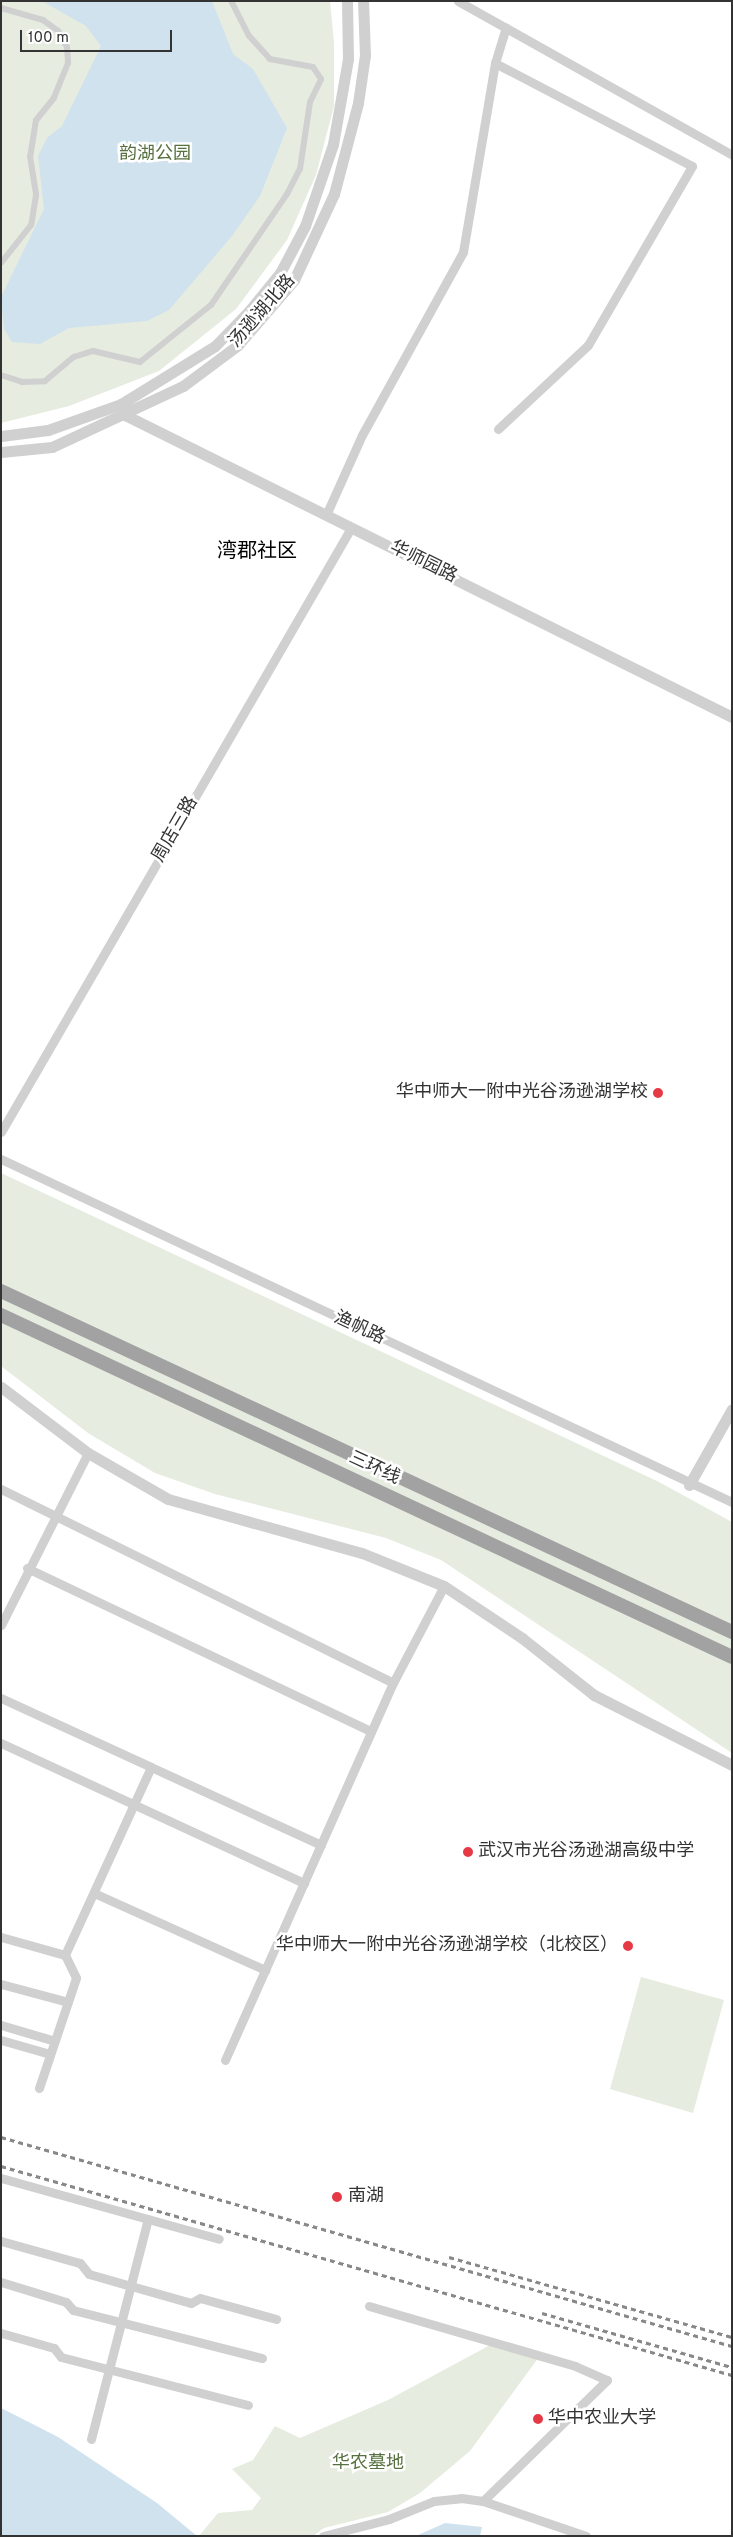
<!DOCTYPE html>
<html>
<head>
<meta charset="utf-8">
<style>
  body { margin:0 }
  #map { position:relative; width:733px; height:2537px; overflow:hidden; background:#fff; font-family:Overpass,"Noto Sans SC",sans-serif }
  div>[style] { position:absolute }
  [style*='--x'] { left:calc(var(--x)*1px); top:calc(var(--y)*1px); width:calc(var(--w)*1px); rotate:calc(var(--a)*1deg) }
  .green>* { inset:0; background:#e6ecdf }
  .water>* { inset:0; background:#cfe2ee }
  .pedestrian>* { height:6px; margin:-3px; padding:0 3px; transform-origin:3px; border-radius:3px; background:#d0d0d0 }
  .minor>* { height:9px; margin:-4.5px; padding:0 4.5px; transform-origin:4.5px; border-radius:4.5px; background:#d0d0d0 }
  .tertiary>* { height:11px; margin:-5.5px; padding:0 5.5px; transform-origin:5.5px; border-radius:5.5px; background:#d0d0d0 }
  .trunk>* { height:14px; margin:-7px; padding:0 7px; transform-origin:7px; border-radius:7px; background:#a2a2a2 }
  .rail>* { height:3px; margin-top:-1.5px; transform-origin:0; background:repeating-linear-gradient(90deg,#888 0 5px,transparent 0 9px) }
  .dots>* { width:14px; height:14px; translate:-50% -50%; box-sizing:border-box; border:2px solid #fff; border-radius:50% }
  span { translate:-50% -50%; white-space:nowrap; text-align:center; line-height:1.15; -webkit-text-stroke:5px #fff; paint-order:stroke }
  .park-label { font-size:18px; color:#56703f }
  .street-label { font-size:18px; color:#333 }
  .poi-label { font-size:18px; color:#333 }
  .right { translate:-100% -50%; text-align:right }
  .left { translate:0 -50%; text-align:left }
  .quarter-label { font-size:20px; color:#000 }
  .frame { position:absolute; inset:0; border:2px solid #333; pointer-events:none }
  .scale { position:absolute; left:20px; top:30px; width:152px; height:22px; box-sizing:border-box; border:2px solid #333; border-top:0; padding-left:6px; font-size:15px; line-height:18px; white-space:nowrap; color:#333; -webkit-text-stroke:4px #fff; paint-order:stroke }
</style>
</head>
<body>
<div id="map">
  <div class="green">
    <div style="clip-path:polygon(1px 1px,330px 1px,334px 43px,334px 106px,316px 175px,287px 240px,236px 309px,159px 371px,69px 406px,1px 423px)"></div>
    <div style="clip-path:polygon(1px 1173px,659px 1482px,732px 1522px,732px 1753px,441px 1560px,386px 1538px,215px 1494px,155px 1473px,88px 1433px,1px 1366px)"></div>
    <div style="clip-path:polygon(641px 1977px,724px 2000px,693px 2113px,610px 2089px)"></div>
    <div style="clip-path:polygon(494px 2343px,542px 2353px,470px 2451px,420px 2493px,388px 2512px,324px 2528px,313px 2536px,199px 2536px,218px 2513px,252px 2510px,261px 2498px,232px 2469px,253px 2460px,275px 2426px,300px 2438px,388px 2400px)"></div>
  </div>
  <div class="water">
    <div style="clip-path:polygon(42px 1px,212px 1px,233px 54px,253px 69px,287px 128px,260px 196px,232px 236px,169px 310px,147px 321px,69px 328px,40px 344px,12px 342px,4px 329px,1px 297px,44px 209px,38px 156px,47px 138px,62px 126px,101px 46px,86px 26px)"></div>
    <div style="clip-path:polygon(1px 2408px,58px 2437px,157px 2503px,197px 2536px,1px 2536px)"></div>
    <div style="clip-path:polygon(445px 2523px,482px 2527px,480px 2536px,416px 2536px)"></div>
  </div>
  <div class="pedestrian">
    <div style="--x:1;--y:8;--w:44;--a:15.9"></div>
    <div style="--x:43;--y:20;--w:19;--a:36"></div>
    <div style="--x:58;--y:31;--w:18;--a:61"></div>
    <div style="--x:67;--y:47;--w:16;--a:86"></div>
    <div style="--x:68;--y:63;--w:38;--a:112"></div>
    <div style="--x:54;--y:98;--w:28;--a:129"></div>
    <div style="--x:36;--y:120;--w:36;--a:99"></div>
    <div style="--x:30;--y:156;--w:39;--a:81"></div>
    <div style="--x:36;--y:195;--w:30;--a:99"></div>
    <div style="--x:31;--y:225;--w:48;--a:128.3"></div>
    <div style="--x:1;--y:375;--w:22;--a:18"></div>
    <div style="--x:22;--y:382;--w:23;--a:-2"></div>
    <div style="--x:45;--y:381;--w:38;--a:-40"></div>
    <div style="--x:74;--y:357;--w:20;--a:-18"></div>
    <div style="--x:93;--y:351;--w:48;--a:13.2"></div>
    <div style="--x:140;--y:362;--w:91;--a:-38.8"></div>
    <div style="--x:211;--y:305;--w:135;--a:-55.6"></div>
    <div style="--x:287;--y:194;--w:28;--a:-63"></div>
    <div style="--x:300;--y:169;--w:68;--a:-81.5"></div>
    <div style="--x:310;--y:102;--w:25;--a:-64"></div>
    <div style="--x:321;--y:79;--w:14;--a:-124"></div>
    <div style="--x:313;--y:67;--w:44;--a:-169.5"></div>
    <div style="--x:270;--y:59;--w:31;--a:-132"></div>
    <div style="--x:249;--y:36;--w:39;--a:-117"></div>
  </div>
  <div class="minor">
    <div style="--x:458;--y:1;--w:314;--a:29.3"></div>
    <div style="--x:498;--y:429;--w:123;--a:-43"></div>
    <div style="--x:588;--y:345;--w:207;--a:-59.8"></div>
    <div style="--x:692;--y:166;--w:222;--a:-152.4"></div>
    <div style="--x:495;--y:63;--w:37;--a:-73"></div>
    <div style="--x:326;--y:515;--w:88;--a:-65.8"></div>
    <div style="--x:362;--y:435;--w:209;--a:-61.1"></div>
    <div style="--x:463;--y:252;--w:192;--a:-80.4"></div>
    <div style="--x:1;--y:1132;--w:698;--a:-59.91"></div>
    <div style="--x:1;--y:1159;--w:807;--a:25.14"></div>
    <div style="--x:1;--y:1489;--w:437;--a:26.3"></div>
    <div style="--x:27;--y:1568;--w:381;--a:25.4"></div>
    <div style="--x:1;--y:1625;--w:193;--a:-63.2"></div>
    <div style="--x:1;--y:1698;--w:165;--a:24.7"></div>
    <div style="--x:151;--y:1767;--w:207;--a:114.6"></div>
    <div style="--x:65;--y:1955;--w:25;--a:64"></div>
    <div style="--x:76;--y:1978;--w:116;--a:108.6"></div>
    <div style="--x:1;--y:1743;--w:334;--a:24.8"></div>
    <div style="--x:151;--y:1767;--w:187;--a:24.6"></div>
    <div style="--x:94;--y:1893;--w:188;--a:24.2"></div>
    <div style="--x:1;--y:1937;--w:66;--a:15.7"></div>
    <div style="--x:1;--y:1984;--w:69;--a:15"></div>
    <div style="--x:1;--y:2025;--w:56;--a:16.5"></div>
    <div style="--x:1;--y:2040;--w:51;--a:15.9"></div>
    <div style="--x:225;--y:2060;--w:413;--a:-66"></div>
    <div style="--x:393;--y:1683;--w:110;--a:-62.3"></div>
    <div style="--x:1;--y:2178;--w:226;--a:15.6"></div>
    <div style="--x:1;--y:2241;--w:82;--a:15.6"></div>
    <div style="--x:80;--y:2263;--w:14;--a:51"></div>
    <div style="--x:89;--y:2274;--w:44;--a:15.9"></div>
    <div style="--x:131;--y:2286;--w:62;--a:15.8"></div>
    <div style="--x:191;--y:2303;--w:10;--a:-29"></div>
    <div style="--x:200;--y:2298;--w:79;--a:15.4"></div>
    <div style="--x:1;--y:2282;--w:68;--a:17.1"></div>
    <div style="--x:66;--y:2302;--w:11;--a:49"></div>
    <div style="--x:73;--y:2310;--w:195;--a:14.3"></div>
    <div style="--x:369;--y:2306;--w:215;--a:16.2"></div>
    <div style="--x:575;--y:2366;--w:35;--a:24"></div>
    <div style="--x:607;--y:2380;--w:173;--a:135.7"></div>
    <div style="--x:1;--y:2333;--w:55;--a:15.8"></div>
    <div style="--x:54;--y:2348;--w:11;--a:52"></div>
    <div style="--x:61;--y:2357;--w:193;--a:14.4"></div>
    <div style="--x:91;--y:2439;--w:227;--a:-75.5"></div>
    <div style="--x:323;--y:2536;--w:68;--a:-14.4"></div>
    <div style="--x:389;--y:2519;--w:48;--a:-21.8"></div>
    <div style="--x:434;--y:2501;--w:27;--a:-6"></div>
    <div style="--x:461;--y:2498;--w:22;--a:8"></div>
    <div style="--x:483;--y:2501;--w:109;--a:18.8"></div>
  </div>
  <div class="tertiary">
    <div style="--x:121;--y:404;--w:12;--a:70"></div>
    <div style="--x:125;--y:415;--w:678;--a:26.45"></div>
    <div style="--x:1;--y:436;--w:47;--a:-7.3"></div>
    <div style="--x:48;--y:430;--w:77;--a:-19.6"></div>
    <div style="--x:121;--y:404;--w:110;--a:-31.7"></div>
    <div style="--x:215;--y:346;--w:49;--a:-45.8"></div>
    <div style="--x:249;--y:311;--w:49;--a:-50.8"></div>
    <div style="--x:280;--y:273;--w:53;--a:-62"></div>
    <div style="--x:305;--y:226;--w:87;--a:-71.1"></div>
    <div style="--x:333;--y:144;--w:86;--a:-80"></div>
    <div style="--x:348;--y:59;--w:58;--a:-91"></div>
    <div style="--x:1;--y:452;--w:51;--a:-5.6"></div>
    <div style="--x:52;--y:447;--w:145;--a:-25"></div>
    <div style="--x:183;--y:386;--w:69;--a:-36.7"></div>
    <div style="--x:238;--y:345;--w:86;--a:-49.3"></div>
    <div style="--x:294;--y:280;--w:95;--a:-65.1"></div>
    <div style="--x:334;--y:194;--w:94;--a:-75.2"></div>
    <div style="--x:358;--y:103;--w:49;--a:-81.7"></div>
    <div style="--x:365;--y:55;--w:54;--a:-92.1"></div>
    <div style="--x:1;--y:1387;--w:109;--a:37.2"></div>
    <div style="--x:88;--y:1453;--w:92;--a:29.9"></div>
    <div style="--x:168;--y:1499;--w:201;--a:15.6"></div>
    <div style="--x:362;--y:1553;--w:88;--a:21.9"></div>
    <div style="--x:444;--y:1586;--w:94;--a:33.7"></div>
    <div style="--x:522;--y:1638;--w:92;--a:38.4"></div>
    <div style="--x:594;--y:1695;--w:155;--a:26.9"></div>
    <div style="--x:689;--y:1485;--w:87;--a:-60.5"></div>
  </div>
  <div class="trunk">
    <div style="--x:1;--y:1291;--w:807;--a:25.01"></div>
    <div style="--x:1;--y:1315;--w:807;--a:25.07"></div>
  </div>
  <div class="rail">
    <div style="--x:1;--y:2137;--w:760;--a:15.96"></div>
    <div style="--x:1;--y:2166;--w:760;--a:15.96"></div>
    <div style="--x:449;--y:2257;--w:294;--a:15.8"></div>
    <div style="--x:542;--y:2313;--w:198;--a:15.9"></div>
  </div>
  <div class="dots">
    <div style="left:658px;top:1093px;background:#e63946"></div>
    <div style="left:468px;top:1852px;background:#e63946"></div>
    <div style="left:628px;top:1946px;background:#e63946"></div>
    <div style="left:337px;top:2197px;background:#e63946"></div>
    <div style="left:538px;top:2419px;background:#e63946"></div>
  </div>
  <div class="park-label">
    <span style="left:155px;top:155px">韵湖公园</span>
    <span style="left:368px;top:2464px">华农墓地</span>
  </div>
  <div class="street-label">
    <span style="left:263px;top:312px;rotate:-49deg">汤逊湖北路</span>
    <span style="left:423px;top:563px;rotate:26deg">华师园路</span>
    <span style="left:176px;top:830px;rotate:-60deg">周店三路</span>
    <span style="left:359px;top:1329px;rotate:25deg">渔帆路</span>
    <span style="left:374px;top:1469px;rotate:25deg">三环线</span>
  </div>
  <div class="poi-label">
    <span class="right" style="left:648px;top:1093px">华中师大一附中光谷汤逊湖学校</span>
    <span class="left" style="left:478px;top:1852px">武汉市光谷汤逊湖高级中学</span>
    <span class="right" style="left:618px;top:1946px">华中师大一附中光谷汤逊湖学校（北校区）</span>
    <span class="left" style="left:348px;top:2197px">南湖</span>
    <span class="left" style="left:548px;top:2419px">华中农业大学</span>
  </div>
  <div class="quarter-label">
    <span style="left:257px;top:552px">湾郡社区</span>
  </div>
  <div class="frame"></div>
  <div class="scale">100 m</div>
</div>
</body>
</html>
